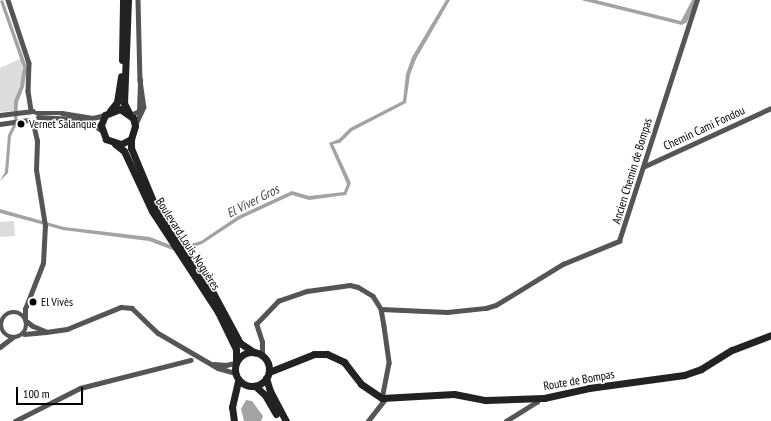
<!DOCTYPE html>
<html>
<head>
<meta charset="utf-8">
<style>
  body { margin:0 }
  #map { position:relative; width:771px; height:421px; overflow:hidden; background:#fff; font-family:"PT Sans Narrow",sans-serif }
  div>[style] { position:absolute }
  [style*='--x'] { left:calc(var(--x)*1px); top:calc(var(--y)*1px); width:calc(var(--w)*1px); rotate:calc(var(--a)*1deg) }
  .green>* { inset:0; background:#dcdcdc }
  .water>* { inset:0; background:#a3a3a3 }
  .minor>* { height:4.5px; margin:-2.25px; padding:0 2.25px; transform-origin:2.25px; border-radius:2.25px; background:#555 }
  .minor>.ring { margin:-2.25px; padding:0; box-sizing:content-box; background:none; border:4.5px solid #555; border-radius:50% }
  .secondary>* { height:7px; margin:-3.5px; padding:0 3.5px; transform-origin:3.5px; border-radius:3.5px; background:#222 }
  .secondary>.ring { margin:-3.5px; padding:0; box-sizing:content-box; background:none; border:7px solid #222; border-radius:50% }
  .dots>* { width:11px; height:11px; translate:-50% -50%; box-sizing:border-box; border:2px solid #fff; border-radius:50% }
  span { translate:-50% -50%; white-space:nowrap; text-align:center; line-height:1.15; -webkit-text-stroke:3px #fff; paint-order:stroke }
  .poi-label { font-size:12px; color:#000 }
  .left { translate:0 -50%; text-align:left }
  .street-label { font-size:12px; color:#000 }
  .water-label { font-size:13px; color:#444; font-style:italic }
  .scale { position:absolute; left:16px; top:387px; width:67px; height:18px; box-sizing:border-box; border:2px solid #000; border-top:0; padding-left:5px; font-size:12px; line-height:14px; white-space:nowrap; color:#000; -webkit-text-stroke:3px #fff; paint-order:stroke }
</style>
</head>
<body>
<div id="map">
  <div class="green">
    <div style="clip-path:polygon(22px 58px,22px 79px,14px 101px,14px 111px,0 112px,0 68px)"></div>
    <div style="clip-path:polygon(14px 221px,15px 236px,0 237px,0 222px)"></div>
  </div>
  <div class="water">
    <div style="clip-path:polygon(3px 0,27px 67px,24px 87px,18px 102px,17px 124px,11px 136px,8px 173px,0 181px,5px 172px,8px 135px,14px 123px,14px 101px,20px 86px,23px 67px,0 1px)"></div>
    <div style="clip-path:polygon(446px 0,450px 0,416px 59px,410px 75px,406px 103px,352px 131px,340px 143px,333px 144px,351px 183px,346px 195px,309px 200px,292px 195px,240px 219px,202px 244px,178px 252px,149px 241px,63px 230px,0 213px,0 209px,64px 227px,150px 237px,178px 248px,201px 241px,238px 216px,292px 191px,309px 196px,344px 192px,347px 184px,329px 143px,339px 139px,350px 128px,403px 101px,406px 74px,412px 57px)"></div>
    <div style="clip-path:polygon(581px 0,596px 0,681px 21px,692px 0,696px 0,687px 22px,682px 25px)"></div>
    <div style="clip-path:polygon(246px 400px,252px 401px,263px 416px,261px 421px,244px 421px,241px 409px)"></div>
  </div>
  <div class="minor">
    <div style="--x:8;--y:0;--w:66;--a:71.6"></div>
    <div style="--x:29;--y:63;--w:28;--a:92"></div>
    <div style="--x:28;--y:91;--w:19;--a:81"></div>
    <div style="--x:138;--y:0;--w:80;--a:88.6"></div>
    <div style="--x:36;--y:113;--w:26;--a:0"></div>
    <div style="--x:62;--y:113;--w:31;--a:9"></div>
    <div style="--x:93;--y:118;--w:12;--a:-14"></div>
    <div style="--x:0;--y:115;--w:33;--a:-7"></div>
    <div style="--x:131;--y:115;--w:9;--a:-27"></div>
    <div style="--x:139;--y:111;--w:31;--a:-88"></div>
    <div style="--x:140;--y:80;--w:27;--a:82"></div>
    <div style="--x:144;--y:107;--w:21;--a:115"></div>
    <div style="--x:38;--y:117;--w:37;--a:3"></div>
    <div style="--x:75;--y:119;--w:17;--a:13"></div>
    <div style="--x:92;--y:123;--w:11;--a:38"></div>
    <div style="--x:0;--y:124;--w:28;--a:-8"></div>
    <div style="--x:645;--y:166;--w:139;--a:-24.7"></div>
    <div style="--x:381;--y:309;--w:66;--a:2.6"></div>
    <div style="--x:447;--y:312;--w:39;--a:-6"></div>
    <div style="--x:486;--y:308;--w:10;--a:-17"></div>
    <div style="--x:496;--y:305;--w:79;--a:-31.5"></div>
    <div style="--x:563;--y:264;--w:61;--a:-22.3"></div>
    <div style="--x:619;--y:241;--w:253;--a:-72.1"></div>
    <div class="ring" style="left:1px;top:312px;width:21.5px;height:21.5px"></div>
    <div style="--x:25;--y:318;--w:9;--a:-90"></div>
    <div style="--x:25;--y:309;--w:49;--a:-68.6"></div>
    <div style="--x:43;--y:263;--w:37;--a:-87"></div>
    <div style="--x:45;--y:226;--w:57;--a:-99.1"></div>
    <div style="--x:36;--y:170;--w:29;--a:-88"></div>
    <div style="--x:37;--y:141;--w:18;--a:-103"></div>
    <div style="--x:46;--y:332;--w:21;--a:-8"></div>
    <div style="--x:67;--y:329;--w:58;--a:-22.2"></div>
    <div style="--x:121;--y:307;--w:11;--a:5"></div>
    <div style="--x:132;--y:308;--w:36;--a:44"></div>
    <div style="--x:158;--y:333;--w:69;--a:30.3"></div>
    <div style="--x:218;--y:368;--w:18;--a:16"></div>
    <div style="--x:24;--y:334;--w:22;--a:-5"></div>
    <div style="--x:46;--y:332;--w:15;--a:-157"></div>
    <div style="--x:32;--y:326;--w:6;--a:-141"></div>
    <div style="--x:0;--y:347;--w:15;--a:-37"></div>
    <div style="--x:262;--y:356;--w:14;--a:-90"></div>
    <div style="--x:262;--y:342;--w:19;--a:-108"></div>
    <div style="--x:256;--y:324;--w:32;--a:-46"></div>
    <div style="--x:278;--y:301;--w:31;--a:-19"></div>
    <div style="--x:307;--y:291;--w:43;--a:-7.9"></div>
    <div style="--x:350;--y:285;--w:8;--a:14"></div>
    <div style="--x:358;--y:287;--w:17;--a:31"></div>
    <div style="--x:373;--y:296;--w:15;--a:58"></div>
    <div style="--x:381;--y:309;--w:17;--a:80"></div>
    <div style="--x:384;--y:326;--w:37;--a:82"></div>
    <div style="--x:389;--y:363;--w:36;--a:101"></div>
    <div style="--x:214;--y:364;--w:12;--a:5"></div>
    <div style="--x:226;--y:365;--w:9;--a:-13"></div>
    <div style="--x:15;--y:421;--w:73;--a:-26.9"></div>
    <div style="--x:80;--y:388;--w:114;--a:-14.2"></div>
    <div style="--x:368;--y:421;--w:29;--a:-52"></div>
    <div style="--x:506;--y:421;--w:36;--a:-32"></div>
    <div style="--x:537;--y:402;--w:4;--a:-76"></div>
  </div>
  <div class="secondary">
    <div style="--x:128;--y:0;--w:103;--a:92.2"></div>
    <div style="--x:124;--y:103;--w:11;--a:63"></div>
    <div style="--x:122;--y:60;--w:60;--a:-89"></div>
    <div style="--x:110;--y:111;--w:11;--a:-52"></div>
    <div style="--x:117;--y:102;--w:26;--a:-81"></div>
    <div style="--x:131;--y:139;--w:11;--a:153"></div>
    <div style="--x:121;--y:144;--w:16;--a:-162"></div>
    <div style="--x:106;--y:139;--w:15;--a:-110"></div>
    <div style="--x:101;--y:125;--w:11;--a:-68"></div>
    <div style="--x:105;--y:115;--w:16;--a:-22"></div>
    <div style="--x:120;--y:109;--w:16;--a:35"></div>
    <div style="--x:133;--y:118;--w:8;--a:76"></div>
    <div style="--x:135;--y:126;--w:14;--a:107"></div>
    <div style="--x:131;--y:139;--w:9;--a:90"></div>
    <div style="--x:131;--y:148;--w:57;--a:67.5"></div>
    <div style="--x:153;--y:201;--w:110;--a:56.9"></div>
    <div style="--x:213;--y:293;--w:57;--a:61.6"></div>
    <div style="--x:240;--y:343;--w:17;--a:33"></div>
    <div style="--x:115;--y:144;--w:11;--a:38"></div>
    <div style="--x:124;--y:151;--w:66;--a:65"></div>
    <div style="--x:152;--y:211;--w:121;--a:56.8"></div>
    <div style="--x:218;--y:312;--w:41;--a:64.1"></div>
    <div style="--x:236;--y:349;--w:12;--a:90"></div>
    <div class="ring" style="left:235px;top:352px;width:27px;height:27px"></div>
    <div style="--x:269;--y:372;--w:48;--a:-21.8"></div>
    <div style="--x:314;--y:354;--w:13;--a:0"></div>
    <div style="--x:327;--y:354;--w:19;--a:25"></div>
    <div style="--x:344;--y:362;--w:28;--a:52"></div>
    <div style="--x:361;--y:384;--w:25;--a:34"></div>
    <div style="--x:382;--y:398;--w:72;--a:-3.2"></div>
    <div style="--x:454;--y:394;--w:32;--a:11"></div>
    <div style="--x:485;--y:400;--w:59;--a:-1.9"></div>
    <div style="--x:544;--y:398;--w:46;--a:-12.5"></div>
    <div style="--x:589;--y:388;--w:96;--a:-7.8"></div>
    <div style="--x:684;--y:375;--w:18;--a:-19"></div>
    <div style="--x:701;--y:369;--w:36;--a:-32"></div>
    <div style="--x:732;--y:350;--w:42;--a:-21"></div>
    <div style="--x:266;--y:378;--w:14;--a:73"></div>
    <div style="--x:270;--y:391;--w:34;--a:62"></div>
    <div style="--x:255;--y:386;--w:13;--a:42"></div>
    <div style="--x:265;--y:395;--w:22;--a:60"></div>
    <div style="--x:234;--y:421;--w:14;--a:-98"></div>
    <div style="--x:232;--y:407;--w:28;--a:-77"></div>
  </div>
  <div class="dots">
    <div style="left:21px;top:124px;background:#000"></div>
    <div style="left:33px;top:302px;background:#000"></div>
  </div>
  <div class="poi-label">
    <span class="left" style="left:29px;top:124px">Vernet Salanque</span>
    <span class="left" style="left:41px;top:302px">El Vivès</span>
  </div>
  <div class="street-label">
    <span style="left:704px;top:128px;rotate:-25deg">Chemin Cami Fondou</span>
    <span style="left:632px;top:171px;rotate:-73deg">Ancien Chemin de Bompas</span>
    <span style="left:188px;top:244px;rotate:57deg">Boulevard Louis Noguères</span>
    <span style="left:579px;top:380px;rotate:-10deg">Route de Bompas</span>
  </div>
  <div class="water-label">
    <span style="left:253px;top:202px;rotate:-27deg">El Viver Gros</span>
  </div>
  <div class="scale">100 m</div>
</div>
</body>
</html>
